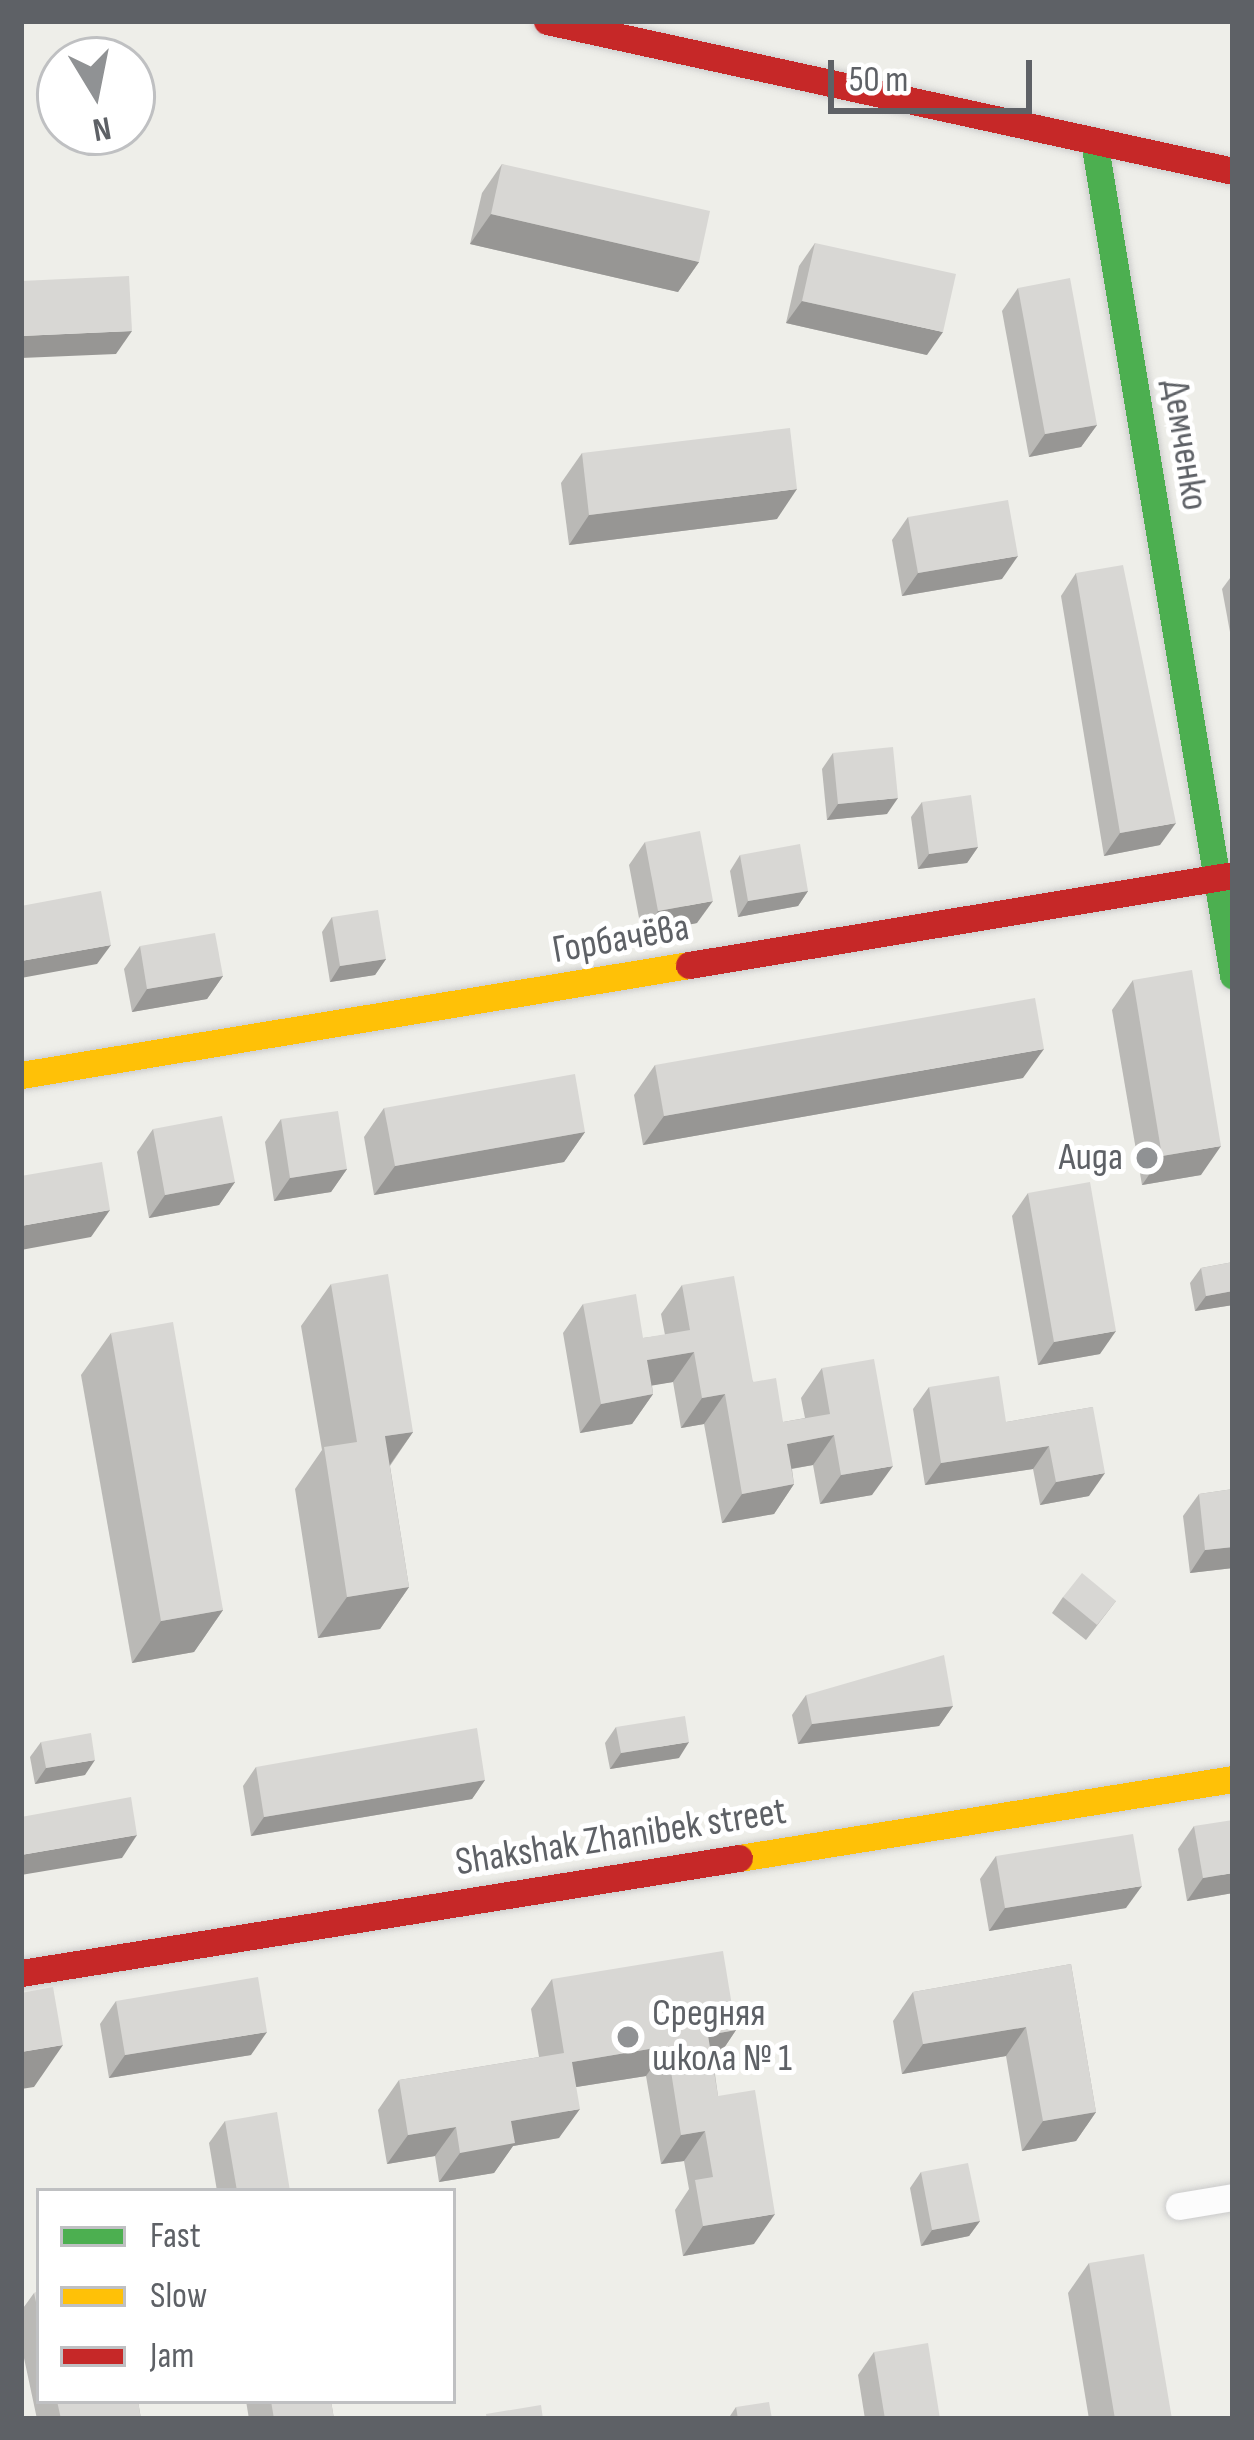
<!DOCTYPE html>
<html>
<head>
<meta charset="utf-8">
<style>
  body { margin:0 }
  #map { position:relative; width:1254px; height:2440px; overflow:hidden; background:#eeeee9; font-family:"Sofia Sans Condensed",sans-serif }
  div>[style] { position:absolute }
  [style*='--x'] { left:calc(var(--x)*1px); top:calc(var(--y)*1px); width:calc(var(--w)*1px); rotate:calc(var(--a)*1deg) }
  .roads { filter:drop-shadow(0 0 3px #cbcbcb) drop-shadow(0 0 3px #cbcbcb) }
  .street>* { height:27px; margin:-13.5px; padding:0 13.5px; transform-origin:13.5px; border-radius:13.5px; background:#fcfcfc }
  .fast>* { height:27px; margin:-13.5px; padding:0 13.5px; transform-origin:13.5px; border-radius:13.5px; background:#4caf50 }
  .slow>* { height:27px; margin:-13.5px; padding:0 13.5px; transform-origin:13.5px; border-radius:13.5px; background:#ffc107 }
  .jam>* { height:27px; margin:-13.5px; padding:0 13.5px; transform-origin:13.5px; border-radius:13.5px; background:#c62828 }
  .wall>* { inset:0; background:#bab9b6 }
  .shaded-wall>* { inset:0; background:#979694 }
  .building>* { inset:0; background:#d8d7d4 }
  .dots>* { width:33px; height:33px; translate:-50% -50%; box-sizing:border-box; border:6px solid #fff; border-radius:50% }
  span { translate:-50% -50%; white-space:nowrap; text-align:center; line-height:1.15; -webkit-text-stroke:10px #fff; paint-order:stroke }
  .street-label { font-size:39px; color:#5e6166 }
  .poi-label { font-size:39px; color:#5e6166 }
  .right { translate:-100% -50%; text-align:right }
  .left { translate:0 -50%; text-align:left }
  .frame { position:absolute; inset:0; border:24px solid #5e6166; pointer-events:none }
  .legend { position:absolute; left:36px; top:2188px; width:420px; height:216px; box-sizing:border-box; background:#fff; border:3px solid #bfc0c2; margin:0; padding:15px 21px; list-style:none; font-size:36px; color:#5e6166 }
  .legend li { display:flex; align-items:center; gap:24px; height:60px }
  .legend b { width:60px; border:3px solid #bfc0c2 }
  .north { position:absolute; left:36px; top:36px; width:120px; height:120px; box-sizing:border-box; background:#fff; border:3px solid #bfc0c2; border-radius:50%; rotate:170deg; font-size:33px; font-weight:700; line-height:48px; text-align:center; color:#5e6166 }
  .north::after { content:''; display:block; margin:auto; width:42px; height:54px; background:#909294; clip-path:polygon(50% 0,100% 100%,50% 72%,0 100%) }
  .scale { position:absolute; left:828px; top:60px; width:204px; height:54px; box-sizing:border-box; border:6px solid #5e6166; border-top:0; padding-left:15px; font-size:36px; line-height:42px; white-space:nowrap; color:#5e6166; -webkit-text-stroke:9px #fff; paint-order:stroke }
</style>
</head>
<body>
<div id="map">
  <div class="roads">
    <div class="street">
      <div style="--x:1179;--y:2206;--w:55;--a:-9.5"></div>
    </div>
    <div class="fast">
      <div style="--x:1094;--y:141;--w:846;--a:80.54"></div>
    </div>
    <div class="slow">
      <div style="--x:21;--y:1075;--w:677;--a:-9.35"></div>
      <div style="--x:739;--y:1858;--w:500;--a:-9.09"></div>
    </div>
    <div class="jam">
      <div style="--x:547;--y:21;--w:702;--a:12.33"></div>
      <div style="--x:689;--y:965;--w:551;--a:-9.39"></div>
      <div style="--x:21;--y:1973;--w:727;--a:-9.1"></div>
    </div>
  </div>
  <div class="wall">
    <div style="clip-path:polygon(502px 164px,699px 262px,678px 292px,470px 244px,482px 193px)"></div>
    <div style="clip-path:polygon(815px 243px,927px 355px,786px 323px,799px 266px)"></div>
    <div style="clip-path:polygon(1018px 288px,1097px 425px,1081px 447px,1029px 457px,1002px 311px)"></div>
    <div style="clip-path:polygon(582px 453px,777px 519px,569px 545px,561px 483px)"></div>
    <div style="clip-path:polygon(908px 517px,1002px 579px,902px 596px,892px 540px)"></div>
    <div style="clip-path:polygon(1076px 573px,1160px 845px,1104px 856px,1061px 596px)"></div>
    <div style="clip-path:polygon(1233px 574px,1233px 648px,1222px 589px)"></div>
    <div style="clip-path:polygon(833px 753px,887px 814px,827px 820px,822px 769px)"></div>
    <div style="clip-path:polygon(922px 802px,978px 847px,967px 863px,918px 869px,911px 817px)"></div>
    <div style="clip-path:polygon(645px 842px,697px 923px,642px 934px,629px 865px)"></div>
    <div style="clip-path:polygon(740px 855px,808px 891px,798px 906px,738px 917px,730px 871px)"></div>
    <div style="clip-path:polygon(332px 917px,386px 959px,375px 975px,330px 982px,322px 932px)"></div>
    <div style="clip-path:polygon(140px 946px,223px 976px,207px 999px,132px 1012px,124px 969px)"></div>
    <div style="clip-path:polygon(1133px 980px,1201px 1175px,1142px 1185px,1112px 1010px)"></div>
    <div style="clip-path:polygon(655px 1065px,1023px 1078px,643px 1145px,634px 1095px)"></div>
    <div style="clip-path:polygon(384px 1108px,585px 1132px,564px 1162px,374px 1195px,364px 1137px)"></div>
    <div style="clip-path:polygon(281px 1119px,347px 1169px,331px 1192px,274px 1201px,265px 1142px)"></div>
    <div style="clip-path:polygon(153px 1129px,235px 1182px,219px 1205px,149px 1218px,137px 1152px)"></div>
    <div style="clip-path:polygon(1028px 1193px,1100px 1354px,1038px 1365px,1012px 1216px)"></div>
    <div style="clip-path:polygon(1233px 1262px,1233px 1305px,1195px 1311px,1190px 1283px,1201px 1268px)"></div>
    <div style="clip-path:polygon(331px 1284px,413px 1432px,390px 1466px,409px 1587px,380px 1629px,318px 1638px,295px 1489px,322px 1450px,301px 1326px)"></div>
    <div style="clip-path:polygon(682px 1285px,783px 1422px,805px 1418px,801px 1398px,822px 1368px,872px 1495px,820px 1504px,813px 1465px,792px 1469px,794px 1484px,774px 1514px,722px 1523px,704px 1424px,681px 1428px,673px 1382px,652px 1385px,653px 1394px,632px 1424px,580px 1433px,563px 1333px,583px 1304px,643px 1338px,665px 1335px,661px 1314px)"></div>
    <div style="clip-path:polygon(111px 1333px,223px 1610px,194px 1652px,132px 1663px,81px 1375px)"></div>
    <div style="clip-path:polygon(929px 1387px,1006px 1422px,1093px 1407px,1089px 1496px,1040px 1505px,1033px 1469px,925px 1485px,913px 1409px)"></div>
    <div style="clip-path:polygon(1233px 1489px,1233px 1568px,1190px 1573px,1183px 1516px,1199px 1494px)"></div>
    <div style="clip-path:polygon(1063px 1597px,1116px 1601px,1086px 1640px,1052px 1613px)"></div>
    <div style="clip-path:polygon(806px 1695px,953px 1706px,939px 1726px,798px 1744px,792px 1715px)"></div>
    <div style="clip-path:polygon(616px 1727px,679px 1758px,610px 1769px,605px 1743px)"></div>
    <div style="clip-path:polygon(41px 1742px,85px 1775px,35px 1784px,30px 1757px)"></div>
    <div style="clip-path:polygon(256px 1767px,485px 1780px,472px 1799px,251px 1836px,243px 1786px)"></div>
    <div style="clip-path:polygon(1194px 1826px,1233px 1893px,1187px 1901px,1178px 1849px)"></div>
    <div style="clip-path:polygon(996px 1856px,1126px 1908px,989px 1931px,980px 1879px)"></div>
    <div style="clip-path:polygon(1071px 1964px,1096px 2112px,1076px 2141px,1022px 2151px,1006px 2056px,902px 2074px,893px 2021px,913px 1992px)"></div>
    <div style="clip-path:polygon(552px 1979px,736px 2030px,716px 2060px,713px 2060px,718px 2096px,754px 2244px,683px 2256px,675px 2210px,689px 2189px,684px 2161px,661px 2164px,646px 2076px,576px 2087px,559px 2138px,513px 2146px,494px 2173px,439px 2182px,435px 2156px,387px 2164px,378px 2110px,399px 2080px,539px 2057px,531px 2009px)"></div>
    <div style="clip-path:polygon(116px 2001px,251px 2055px,109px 2078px,100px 2024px)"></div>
    <div style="clip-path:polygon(225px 2121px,290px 2191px,217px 2191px,209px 2143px)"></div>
    <div style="clip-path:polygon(921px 2172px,980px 2221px,969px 2236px,921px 2246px,910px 2188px)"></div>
    <div style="clip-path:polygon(1089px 2263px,1172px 2419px,1089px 2419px,1068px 2293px)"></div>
    <div style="clip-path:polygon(39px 2292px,39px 2401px,138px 2401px,141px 2419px,37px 2419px,21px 2344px,21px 2311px,34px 2293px)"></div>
    <div style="clip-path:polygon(874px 2352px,940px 2419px,865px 2419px,858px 2375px)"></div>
    <div style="clip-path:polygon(246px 2401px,331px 2401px,334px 2419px,249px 2419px)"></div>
    <div style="clip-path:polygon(736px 2407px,772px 2419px,728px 2419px)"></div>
  </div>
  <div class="shaded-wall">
    <div style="clip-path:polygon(491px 214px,699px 262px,678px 292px,470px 244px)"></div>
    <div style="clip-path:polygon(802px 301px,943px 332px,927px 355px,786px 323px)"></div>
    <div style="clip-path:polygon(132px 331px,116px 354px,21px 358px,21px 336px)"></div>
    <div style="clip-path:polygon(1097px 425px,1081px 447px,1029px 457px,1045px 434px)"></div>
    <div style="clip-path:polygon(797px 489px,777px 519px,569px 545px,589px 515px)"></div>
    <div style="clip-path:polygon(1018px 556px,1002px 579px,902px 596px,918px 573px)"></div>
    <div style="clip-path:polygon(898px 798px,887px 814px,827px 820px,838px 804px)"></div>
    <div style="clip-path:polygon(1176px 823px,1160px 845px,1104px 856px,1120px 833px)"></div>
    <div style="clip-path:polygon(978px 847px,967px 863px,918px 869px,929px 854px)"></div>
    <div style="clip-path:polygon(808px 891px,798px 906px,738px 917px,748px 901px)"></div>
    <div style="clip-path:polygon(713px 901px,697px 923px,642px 934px,658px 911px)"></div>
    <div style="clip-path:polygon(111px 945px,97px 964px,21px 978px,21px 961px)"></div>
    <div style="clip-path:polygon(386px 959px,375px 975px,330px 982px,340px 966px)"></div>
    <div style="clip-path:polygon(223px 976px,207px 999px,132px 1012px,147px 989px)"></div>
    <div style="clip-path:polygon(1044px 1049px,1023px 1078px,643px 1145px,664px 1116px)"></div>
    <div style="clip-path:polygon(585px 1132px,564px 1162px,374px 1195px,395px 1166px)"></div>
    <div style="clip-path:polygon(1221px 1146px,1201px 1175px,1142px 1185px,1162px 1156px)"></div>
    <div style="clip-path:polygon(347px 1169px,331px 1192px,274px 1201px,290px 1178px)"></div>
    <div style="clip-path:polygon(235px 1182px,219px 1205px,149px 1218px,165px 1195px)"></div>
    <div style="clip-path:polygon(110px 1210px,91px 1237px,21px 1250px,21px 1226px)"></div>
    <div style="clip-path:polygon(1233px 1291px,1233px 1305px,1195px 1311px,1206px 1296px)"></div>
    <div style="clip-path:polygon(1116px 1331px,1100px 1354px,1038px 1365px,1054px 1342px)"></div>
    <div style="clip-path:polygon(694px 1352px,673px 1382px,626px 1390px,647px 1360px)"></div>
    <div style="clip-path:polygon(653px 1394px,632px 1424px,580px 1433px,601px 1404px)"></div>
    <div style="clip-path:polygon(725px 1394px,704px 1424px,681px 1428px,702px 1398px)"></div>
    <div style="clip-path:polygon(413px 1432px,384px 1473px,385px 1436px)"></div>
    <div style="clip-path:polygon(834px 1435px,813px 1465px,766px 1473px,787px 1444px)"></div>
    <div style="clip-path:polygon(1049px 1446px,1033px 1469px,925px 1485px,941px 1463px)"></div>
    <div style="clip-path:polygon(893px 1466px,872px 1495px,820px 1504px,841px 1475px)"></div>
    <div style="clip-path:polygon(1105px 1473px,1089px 1496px,1040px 1505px,1056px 1482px)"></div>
    <div style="clip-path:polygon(794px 1484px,774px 1514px,722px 1523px,742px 1494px)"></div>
    <div style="clip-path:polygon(1233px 1547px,1233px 1568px,1190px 1573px,1205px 1550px)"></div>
    <div style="clip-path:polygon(409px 1587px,380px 1629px,318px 1638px,347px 1597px)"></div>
    <div style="clip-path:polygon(223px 1610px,194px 1652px,132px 1663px,161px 1621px)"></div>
    <div style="clip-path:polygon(953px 1706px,939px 1726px,798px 1744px,812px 1724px)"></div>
    <div style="clip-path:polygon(689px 1742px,679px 1758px,610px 1769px,621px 1753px)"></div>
    <div style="clip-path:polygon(95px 1760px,85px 1775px,35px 1784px,46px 1768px)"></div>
    <div style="clip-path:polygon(485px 1780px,472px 1799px,251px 1836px,264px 1817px)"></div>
    <div style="clip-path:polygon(137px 1835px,122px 1858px,21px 1875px,21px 1855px)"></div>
    <div style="clip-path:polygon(1233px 1873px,1233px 1893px,1187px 1901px,1203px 1878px)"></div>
    <div style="clip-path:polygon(1142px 1886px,1126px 1908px,989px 1931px,1005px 1908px)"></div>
    <div style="clip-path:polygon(1026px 2027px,1006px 2056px,902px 2074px,923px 2044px)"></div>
    <div style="clip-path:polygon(736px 2030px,716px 2060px,688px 2065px,708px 2035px)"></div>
    <div style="clip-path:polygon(267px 2032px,251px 2055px,109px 2078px,125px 2055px)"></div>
    <div style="clip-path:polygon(63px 2045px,34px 2087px,21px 2089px,21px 2052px)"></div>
    <div style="clip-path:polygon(667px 2046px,646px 2076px,551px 2091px,572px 2062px)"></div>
    <div style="clip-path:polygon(580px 2109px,559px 2138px,513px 2146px,494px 2173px,439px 2182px,460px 2153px,511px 2121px)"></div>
    <div style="clip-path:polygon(1096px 2112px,1076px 2141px,1022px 2151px,1043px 2121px)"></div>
    <div style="clip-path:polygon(456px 2127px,435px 2156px,387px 2164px,408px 2135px)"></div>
    <div style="clip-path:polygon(705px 2131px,684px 2161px,661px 2164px,681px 2135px)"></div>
    <div style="clip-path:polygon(775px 2214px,754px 2244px,683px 2256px,703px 2226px)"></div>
    <div style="clip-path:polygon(980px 2221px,969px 2236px,921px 2246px,932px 2230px)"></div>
  </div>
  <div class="building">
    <div style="clip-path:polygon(502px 164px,710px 211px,699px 262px,491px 214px)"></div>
    <div style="clip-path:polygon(815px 243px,956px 274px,943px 332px,802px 301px)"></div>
    <div style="clip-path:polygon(129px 276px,132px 331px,21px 336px,21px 281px)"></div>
    <div style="clip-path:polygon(1070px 278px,1097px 425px,1045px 434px,1018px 288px)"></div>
    <div style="clip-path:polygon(790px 428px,797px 489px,589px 515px,582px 453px)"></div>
    <div style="clip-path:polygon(1008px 500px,1018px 556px,918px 573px,908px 517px)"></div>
    <div style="clip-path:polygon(1123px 565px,1176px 823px,1120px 833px,1076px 573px)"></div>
    <div style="clip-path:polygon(893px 747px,898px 798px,838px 804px,833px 753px)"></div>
    <div style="clip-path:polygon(971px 795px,978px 847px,929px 854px,922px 802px)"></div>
    <div style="clip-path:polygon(700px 831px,713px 901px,658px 911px,645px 842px)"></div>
    <div style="clip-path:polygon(800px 844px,808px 891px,748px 901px,740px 855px)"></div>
    <div style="clip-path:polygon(101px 891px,111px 945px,21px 961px,21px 906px)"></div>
    <div style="clip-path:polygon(378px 910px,386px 959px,340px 966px,332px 917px)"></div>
    <div style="clip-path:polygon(215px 933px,223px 976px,147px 989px,140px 946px)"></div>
    <div style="clip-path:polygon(1192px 970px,1221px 1146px,1162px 1156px,1133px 980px)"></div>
    <div style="clip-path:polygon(1035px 998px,1044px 1049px,664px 1116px,655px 1065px)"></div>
    <div style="clip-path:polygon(575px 1074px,585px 1132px,395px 1166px,384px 1108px)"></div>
    <div style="clip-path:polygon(338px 1111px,347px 1169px,290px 1178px,281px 1119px)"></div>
    <div style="clip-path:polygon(222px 1116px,235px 1182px,165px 1195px,153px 1129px)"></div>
    <div style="clip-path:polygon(102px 1162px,110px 1210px,21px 1226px,21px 1176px)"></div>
    <div style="clip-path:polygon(1090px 1182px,1116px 1331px,1054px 1342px,1028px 1193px)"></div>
    <div style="clip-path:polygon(1233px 1262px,1233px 1291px,1206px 1296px,1201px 1268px)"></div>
    <div style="clip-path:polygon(388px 1274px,413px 1432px,385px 1436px,409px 1587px,347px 1597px,324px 1447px,357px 1442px,331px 1284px)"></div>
    <div style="clip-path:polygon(734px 1276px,753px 1382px,776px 1378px,783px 1422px,830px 1414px,822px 1368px,874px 1359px,893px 1466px,841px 1475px,834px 1435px,787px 1444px,794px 1484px,742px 1494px,725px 1394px,702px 1398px,694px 1352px,647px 1360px,653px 1394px,601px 1404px,583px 1304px,636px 1294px,643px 1338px,690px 1330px,682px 1285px)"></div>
    <div style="clip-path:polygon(173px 1322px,223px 1610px,161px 1621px,111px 1333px)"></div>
    <div style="clip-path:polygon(999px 1376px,1006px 1422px,1093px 1407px,1105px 1473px,1056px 1482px,1049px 1446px,941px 1463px,929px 1387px)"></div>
    <div style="clip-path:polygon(1233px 1489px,1233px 1547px,1205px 1550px,1199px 1494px)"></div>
    <div style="clip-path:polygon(1082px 1573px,1116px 1601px,1097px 1625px,1063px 1597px)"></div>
    <div style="clip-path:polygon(944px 1655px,953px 1706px,812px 1724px,806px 1695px)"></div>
    <div style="clip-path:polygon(685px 1716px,689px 1742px,621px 1753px,616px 1727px)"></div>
    <div style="clip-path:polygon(477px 1728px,485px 1780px,264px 1817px,256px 1767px)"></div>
    <div style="clip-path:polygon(91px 1733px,95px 1760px,46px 1768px,41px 1742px)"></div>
    <div style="clip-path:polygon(131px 1797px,137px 1835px,21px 1855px,21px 1817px)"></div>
    <div style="clip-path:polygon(1233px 1820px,1233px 1873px,1203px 1878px,1194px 1826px)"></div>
    <div style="clip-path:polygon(1133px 1834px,1142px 1886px,1005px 1908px,996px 1856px)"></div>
    <div style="clip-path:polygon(723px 1951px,736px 2030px,708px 2035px,718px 2096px,755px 2090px,775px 2214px,703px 2226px,695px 2180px,713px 2177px,705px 2131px,681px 2135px,667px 2046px,572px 2062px,580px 2109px,511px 2121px,515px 2143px,460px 2153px,456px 2127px,408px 2135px,399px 2080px,564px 2053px,552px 1979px)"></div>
    <div style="clip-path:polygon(1071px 1964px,1096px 2112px,1043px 2121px,1026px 2027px,923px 2044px,913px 1992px)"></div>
    <div style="clip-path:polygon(258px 1977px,267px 2032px,125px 2055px,116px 2001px)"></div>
    <div style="clip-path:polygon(53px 1987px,63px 2045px,21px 2052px,21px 1993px)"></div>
    <div style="clip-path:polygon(277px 2112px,290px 2191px,237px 2191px,225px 2121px)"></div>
    <div style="clip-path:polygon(968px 2163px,980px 2221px,932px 2230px,921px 2172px)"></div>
    <div style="clip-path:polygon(1144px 2254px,1172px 2419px,1115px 2419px,1089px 2263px)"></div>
    <div style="clip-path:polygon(39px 2292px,39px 2316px,34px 2293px)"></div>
    <div style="clip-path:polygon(928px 2343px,940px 2419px,885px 2419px,874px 2352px)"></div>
    <div style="clip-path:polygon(57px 2401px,138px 2401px,141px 2419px,61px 2419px)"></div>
    <div style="clip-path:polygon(271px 2401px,331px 2401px,334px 2419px,274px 2419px)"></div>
    <div style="clip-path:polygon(769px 2402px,772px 2419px,738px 2419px,736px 2407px)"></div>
    <div style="clip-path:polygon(541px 2405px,543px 2419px,487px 2419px,486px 2414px)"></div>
  </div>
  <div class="dots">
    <div style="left:1147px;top:1158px;background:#909294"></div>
    <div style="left:628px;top:2037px;background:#909294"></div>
  </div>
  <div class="street-label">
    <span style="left:1184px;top:445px;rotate:81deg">Демченко</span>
    <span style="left:621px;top:940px;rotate:-10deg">Горбачёва</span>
    <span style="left:621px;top:1838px;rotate:-9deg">Shakshak Zhanibek street</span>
  </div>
  <div class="poi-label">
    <span class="right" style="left:1123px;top:1158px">Аида</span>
    <span class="left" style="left:652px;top:2037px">Средняя<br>школа № 1</span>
  </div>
  <div class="frame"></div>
  <ul class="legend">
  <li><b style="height:15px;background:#4caf50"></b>Fast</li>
  <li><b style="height:15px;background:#ffc107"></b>Slow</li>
  <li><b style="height:15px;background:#c62828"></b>Jam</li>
  </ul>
  <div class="north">N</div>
  <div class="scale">50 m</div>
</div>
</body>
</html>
